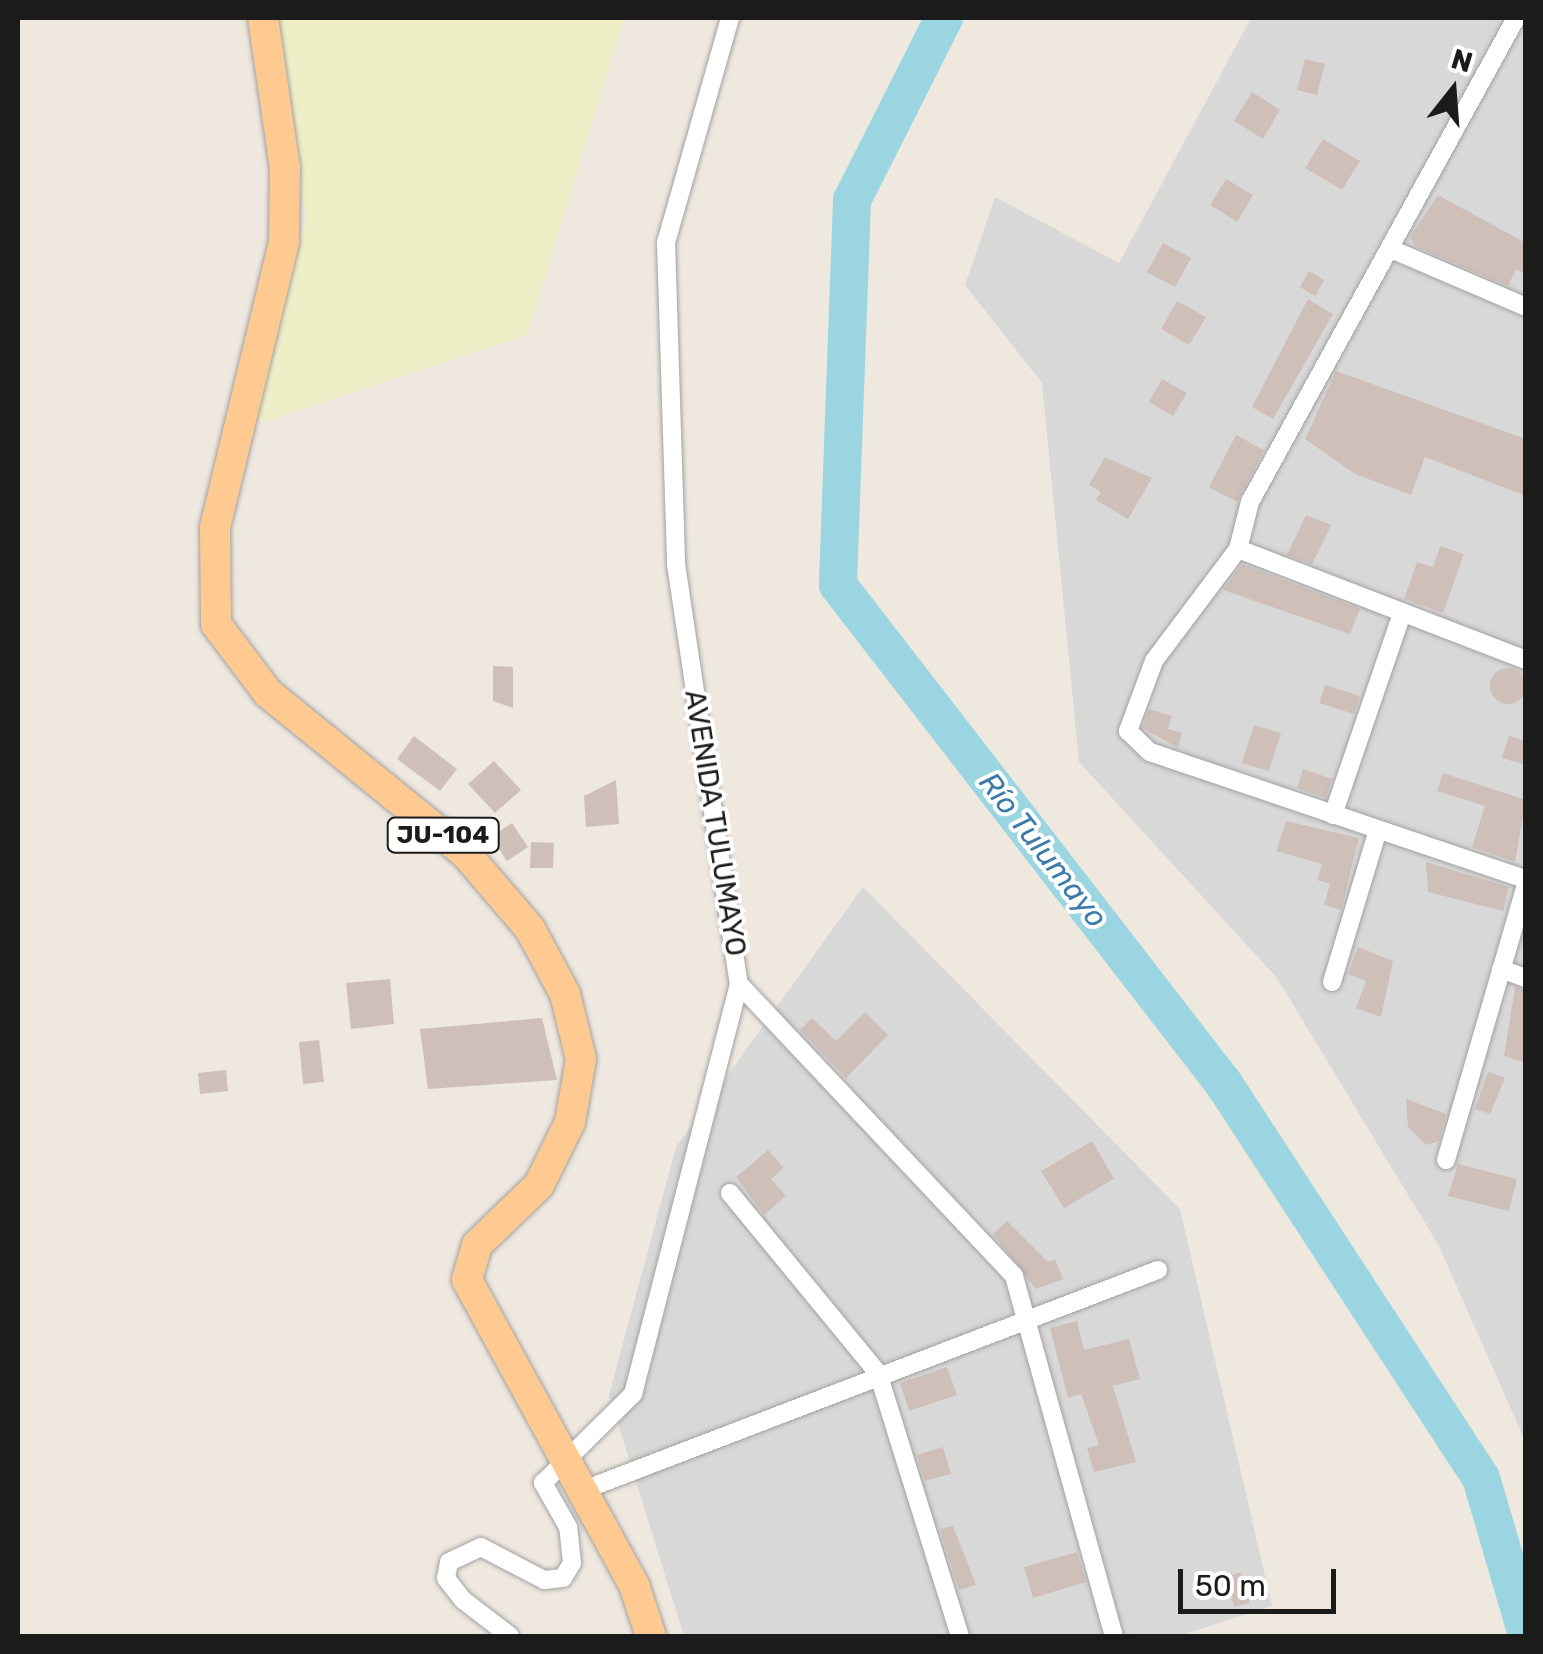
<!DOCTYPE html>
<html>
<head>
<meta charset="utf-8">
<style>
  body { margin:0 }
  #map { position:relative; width:1543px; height:1654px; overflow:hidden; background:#eee8df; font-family:Rubik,sans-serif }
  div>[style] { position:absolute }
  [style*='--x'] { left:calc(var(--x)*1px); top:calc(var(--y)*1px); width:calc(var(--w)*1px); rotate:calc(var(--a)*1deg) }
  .residential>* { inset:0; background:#d9d8d8 }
  .farmland>* { inset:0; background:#efefc7 }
  .river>* { height:38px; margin:-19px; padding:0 19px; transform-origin:19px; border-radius:19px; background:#9ad5e1 }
  .building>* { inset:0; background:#cec0b8 }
  .round { border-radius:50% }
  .roads { filter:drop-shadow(0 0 2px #a2a2a2) drop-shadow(0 0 2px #a2a2a2) }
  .minor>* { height:18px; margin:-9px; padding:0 9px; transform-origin:9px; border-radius:9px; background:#fff }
  .primary>* { height:30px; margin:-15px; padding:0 15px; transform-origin:15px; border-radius:15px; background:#ffc992 }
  span { translate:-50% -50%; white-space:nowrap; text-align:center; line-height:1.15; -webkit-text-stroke:8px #fff; paint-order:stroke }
  .shield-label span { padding:2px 8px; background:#fff; border:2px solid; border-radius:8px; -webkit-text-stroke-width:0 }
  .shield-label { font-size:25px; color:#1b1b1b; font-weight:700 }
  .street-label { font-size:28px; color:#1b1b1b }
  .water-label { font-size:30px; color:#3d7baa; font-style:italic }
  .frame { position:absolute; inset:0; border:20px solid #1b1b1b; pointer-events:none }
  .north { position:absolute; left:1403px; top:40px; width:100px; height:100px; -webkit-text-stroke:8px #fff; paint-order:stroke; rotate:17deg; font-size:28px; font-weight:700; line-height:40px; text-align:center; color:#1b1b1b }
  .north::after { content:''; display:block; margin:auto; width:35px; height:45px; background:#1b1b1b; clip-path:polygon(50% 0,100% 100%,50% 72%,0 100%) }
  .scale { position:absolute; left:1178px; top:1569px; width:158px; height:45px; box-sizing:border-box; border:5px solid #1b1b1b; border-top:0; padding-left:12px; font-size:30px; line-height:35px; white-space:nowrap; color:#1b1b1b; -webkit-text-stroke:8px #fff; paint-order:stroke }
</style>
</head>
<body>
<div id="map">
  <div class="residential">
    <div style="clip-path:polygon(1251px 18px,1525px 18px,1525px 1441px,1439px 1246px,1277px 978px,1079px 762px,1042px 383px,965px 285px,995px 197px,1119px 263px)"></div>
    <div style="clip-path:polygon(863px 887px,1180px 1209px,1272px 1606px,1179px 1636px,684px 1636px,609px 1395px,676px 1147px)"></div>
  </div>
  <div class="farmland">
    <div style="clip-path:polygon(267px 18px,624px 18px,527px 335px,253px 425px,306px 218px)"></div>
  </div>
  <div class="river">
    <div style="--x:944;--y:18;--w:204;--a:116.8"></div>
    <div style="--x:852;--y:200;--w:385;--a:92.1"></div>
    <div style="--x:838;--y:585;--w:631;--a:52.28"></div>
    <div style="--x:1224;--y:1084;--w:470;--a:56.9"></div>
    <div style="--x:1481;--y:1478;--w:159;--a:73.6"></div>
  </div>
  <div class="building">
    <div style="clip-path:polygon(1305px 59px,1325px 64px,1317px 95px,1297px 90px)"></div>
    <div style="clip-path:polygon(1252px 92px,1280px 110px,1263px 139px,1234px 121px)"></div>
    <div style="clip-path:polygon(1323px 139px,1360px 161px,1342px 190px,1305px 168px)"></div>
    <div style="clip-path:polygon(1226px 179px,1253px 195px,1237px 222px,1210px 205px)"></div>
    <div style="clip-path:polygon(1438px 195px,1526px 243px,1526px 274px,1516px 269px,1508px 286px,1415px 246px,1410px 237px)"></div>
    <div style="clip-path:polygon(1163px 243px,1191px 258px,1175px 287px,1147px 272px)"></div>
    <div style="clip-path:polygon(1309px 271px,1324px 280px,1315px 296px,1300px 287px)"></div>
    <div style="clip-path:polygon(1308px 299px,1333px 314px,1273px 419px,1252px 407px)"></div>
    <div style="clip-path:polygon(1177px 301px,1206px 317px,1189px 345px,1161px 329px)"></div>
    <div style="clip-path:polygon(1336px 371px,1526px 439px,1526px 496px,1425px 457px,1411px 495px,1355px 474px,1305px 439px)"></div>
    <div style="clip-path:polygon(1162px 379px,1187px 393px,1173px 416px,1149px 402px)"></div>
    <div style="clip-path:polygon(1236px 435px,1264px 450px,1237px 502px,1209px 487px)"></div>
    <div style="clip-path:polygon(1105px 457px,1152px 478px,1128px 519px,1096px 500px,1101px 492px,1089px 485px)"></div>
    <div style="clip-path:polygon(1306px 515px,1331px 525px,1312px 564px,1287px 555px)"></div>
    <div style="clip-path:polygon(1440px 546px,1464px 554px,1443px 613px,1404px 599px,1417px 562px,1433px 567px)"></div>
    <div style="clip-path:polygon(1242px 564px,1360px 609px,1350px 634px,1223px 590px)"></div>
    <div style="clip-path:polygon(493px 666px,513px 667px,513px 708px,493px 701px)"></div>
    <div class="round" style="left:1490px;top:668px;width:36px;height:36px"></div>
    <div style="clip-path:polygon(1325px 685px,1360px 696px,1354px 714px,1319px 703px)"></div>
    <div style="clip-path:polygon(1149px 709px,1172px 716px,1168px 729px,1182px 733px,1178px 748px,1143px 728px)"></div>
    <div style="clip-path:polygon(1254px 725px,1281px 733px,1269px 771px,1242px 763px)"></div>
    <div style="clip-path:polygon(414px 736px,457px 769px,440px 791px,397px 759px)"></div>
    <div style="clip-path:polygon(1509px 736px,1526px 741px,1526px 765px,1502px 758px)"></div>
    <div style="clip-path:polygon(494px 761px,521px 790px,495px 813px,468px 784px)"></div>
    <div style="clip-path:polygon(1303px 769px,1332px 779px,1326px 798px,1297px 788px)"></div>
    <div style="clip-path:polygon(1443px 773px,1526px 800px,1515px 862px,1472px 847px,1485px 806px,1437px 791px)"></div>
    <div style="clip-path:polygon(616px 780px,619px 824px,586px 827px,584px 796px)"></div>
    <div style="clip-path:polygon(1286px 821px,1359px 838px,1341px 910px,1324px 905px,1330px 884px,1317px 880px,1322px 864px,1276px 851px)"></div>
    <div style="clip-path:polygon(512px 823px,528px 847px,507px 861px,491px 837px)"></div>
    <div style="clip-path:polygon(531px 842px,554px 843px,553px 868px,530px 868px)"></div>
    <div style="clip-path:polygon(1426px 862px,1509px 887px,1503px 911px,1428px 892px)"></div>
    <div style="clip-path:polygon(1358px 947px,1393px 961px,1381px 1017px,1356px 1008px,1366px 981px,1348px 974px)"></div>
    <div style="clip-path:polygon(390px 979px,394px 1024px,351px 1029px,346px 983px)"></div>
    <div style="clip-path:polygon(1515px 987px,1526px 990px,1526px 1063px,1504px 1056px)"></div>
    <div style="clip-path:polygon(865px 1012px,888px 1035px,846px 1078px,800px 1030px,812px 1018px,836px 1041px)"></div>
    <div style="clip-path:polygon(542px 1018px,557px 1080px,428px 1089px,420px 1029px)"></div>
    <div style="clip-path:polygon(319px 1040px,324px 1082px,303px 1084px,299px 1042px)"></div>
    <div style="clip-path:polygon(226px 1070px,228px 1091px,200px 1094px,198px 1073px)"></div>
    <div style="clip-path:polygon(1488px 1072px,1505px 1078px,1490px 1114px,1475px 1109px)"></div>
    <div style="clip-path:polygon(1406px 1099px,1446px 1114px,1439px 1141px,1426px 1145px,1408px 1127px)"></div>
    <div style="clip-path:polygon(1092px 1141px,1114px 1179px,1064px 1208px,1041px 1171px)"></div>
    <div style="clip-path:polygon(768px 1150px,784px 1168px,771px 1179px,786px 1196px,764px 1215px,736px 1177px)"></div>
    <div style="clip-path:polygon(1458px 1164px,1517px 1179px,1509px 1211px,1448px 1196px)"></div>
    <div style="clip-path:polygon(1007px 1221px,1048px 1262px,1055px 1259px,1063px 1279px,1036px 1289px,993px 1234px)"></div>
    <div style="clip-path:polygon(1077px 1321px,1084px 1350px,1129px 1339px,1140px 1379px,1113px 1386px,1136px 1462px,1094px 1472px,1087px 1448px,1099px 1445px,1081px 1394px,1068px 1398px,1050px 1328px)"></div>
    <div style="clip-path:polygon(947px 1367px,957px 1395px,909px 1411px,900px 1383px)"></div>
    <div style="clip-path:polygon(943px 1447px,951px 1474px,925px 1481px,917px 1455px)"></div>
    <div style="clip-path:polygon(953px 1526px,976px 1585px,959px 1590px,940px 1529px)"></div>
    <div style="clip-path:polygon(1077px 1552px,1086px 1582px,1033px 1598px,1024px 1567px)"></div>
    <div style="clip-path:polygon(1241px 1572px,1250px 1603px,1234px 1607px,1226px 1577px)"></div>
  </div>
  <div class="roads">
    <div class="minor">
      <div style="--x:730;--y:18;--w:233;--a:105.9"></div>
      <div style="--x:666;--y:242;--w:322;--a:88.2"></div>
      <div style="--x:676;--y:564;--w:425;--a:81.5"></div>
      <div style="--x:739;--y:984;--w:401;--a:46.7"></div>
      <div style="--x:1014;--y:1276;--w:374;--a:74.5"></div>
      <div style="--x:1391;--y:249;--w:147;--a:23.2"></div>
      <div style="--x:1238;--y:549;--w:49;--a:-75.7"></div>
      <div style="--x:1250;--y:502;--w:552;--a:-61.21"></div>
      <div style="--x:1526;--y:660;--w:309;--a:-158.9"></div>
      <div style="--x:1238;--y:549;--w:140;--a:126.9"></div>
      <div style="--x:1154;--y:661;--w:75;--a:110.4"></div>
      <div style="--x:1128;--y:731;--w:30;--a:44"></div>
      <div style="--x:1150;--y:752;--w:397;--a:18.7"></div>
      <div style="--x:1333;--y:815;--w:213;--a:-71.1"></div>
      <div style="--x:1501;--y:969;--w:27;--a:20"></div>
      <div style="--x:1332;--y:982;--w:159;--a:-73.2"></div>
      <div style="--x:1446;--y:1160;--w:287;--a:-73.8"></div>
      <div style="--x:730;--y:1193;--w:233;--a:50.6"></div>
      <div style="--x:878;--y:1373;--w:275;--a:72.7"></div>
      <div style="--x:581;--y:1491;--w:618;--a:-20.96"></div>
      <div style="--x:510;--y:1636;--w:59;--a:-142.5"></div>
      <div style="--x:463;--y:1600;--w:28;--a:-128"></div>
      <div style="--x:446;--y:1578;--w:16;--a:-79"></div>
      <div style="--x:449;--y:1562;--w:35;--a:-25"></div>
      <div style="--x:481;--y:1547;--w:71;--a:27.6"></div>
      <div style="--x:544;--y:1580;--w:19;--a:-6"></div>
      <div style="--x:563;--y:1578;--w:17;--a:-59"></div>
      <div style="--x:572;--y:1563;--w:36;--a:-96"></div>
      <div style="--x:568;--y:1527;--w:51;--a:-119.6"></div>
      <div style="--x:543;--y:1483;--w:127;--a:-44.7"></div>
      <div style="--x:633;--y:1394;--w:423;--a:-75.5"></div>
    </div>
    <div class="primary">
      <div style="--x:263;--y:18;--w:152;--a:81.7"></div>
      <div style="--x:285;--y:168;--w:74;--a:90.8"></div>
      <div style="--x:284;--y:242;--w:294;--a:103.6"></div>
      <div style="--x:215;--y:528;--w:96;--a:89.4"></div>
      <div style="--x:216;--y:624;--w:86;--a:53"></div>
      <div style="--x:268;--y:693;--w:255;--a:39.1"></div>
      <div style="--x:466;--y:854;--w:99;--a:49.5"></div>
      <div style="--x:530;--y:929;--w:74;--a:61.7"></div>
      <div style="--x:565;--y:994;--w:67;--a:76.2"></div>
      <div style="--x:581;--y:1059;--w:64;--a:99.9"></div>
      <div style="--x:570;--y:1122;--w:70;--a:116.2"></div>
      <div style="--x:539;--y:1185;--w:86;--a:135.9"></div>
      <div style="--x:477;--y:1245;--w:36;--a:106"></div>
      <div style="--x:467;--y:1280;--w:348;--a:61.3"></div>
      <div style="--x:634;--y:1585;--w:54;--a:71.6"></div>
    </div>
  </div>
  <div class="shield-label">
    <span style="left:443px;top:835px">JU-104</span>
  </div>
  <div class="street-label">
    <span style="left:715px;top:823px;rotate:81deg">AVENIDA TULUMAYO</span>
  </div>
  <div class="water-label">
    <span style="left:1043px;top:850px;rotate:52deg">Río Tulumayo</span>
  </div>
  <div class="frame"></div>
  <div class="north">N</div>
  <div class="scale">50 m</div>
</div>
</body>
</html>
